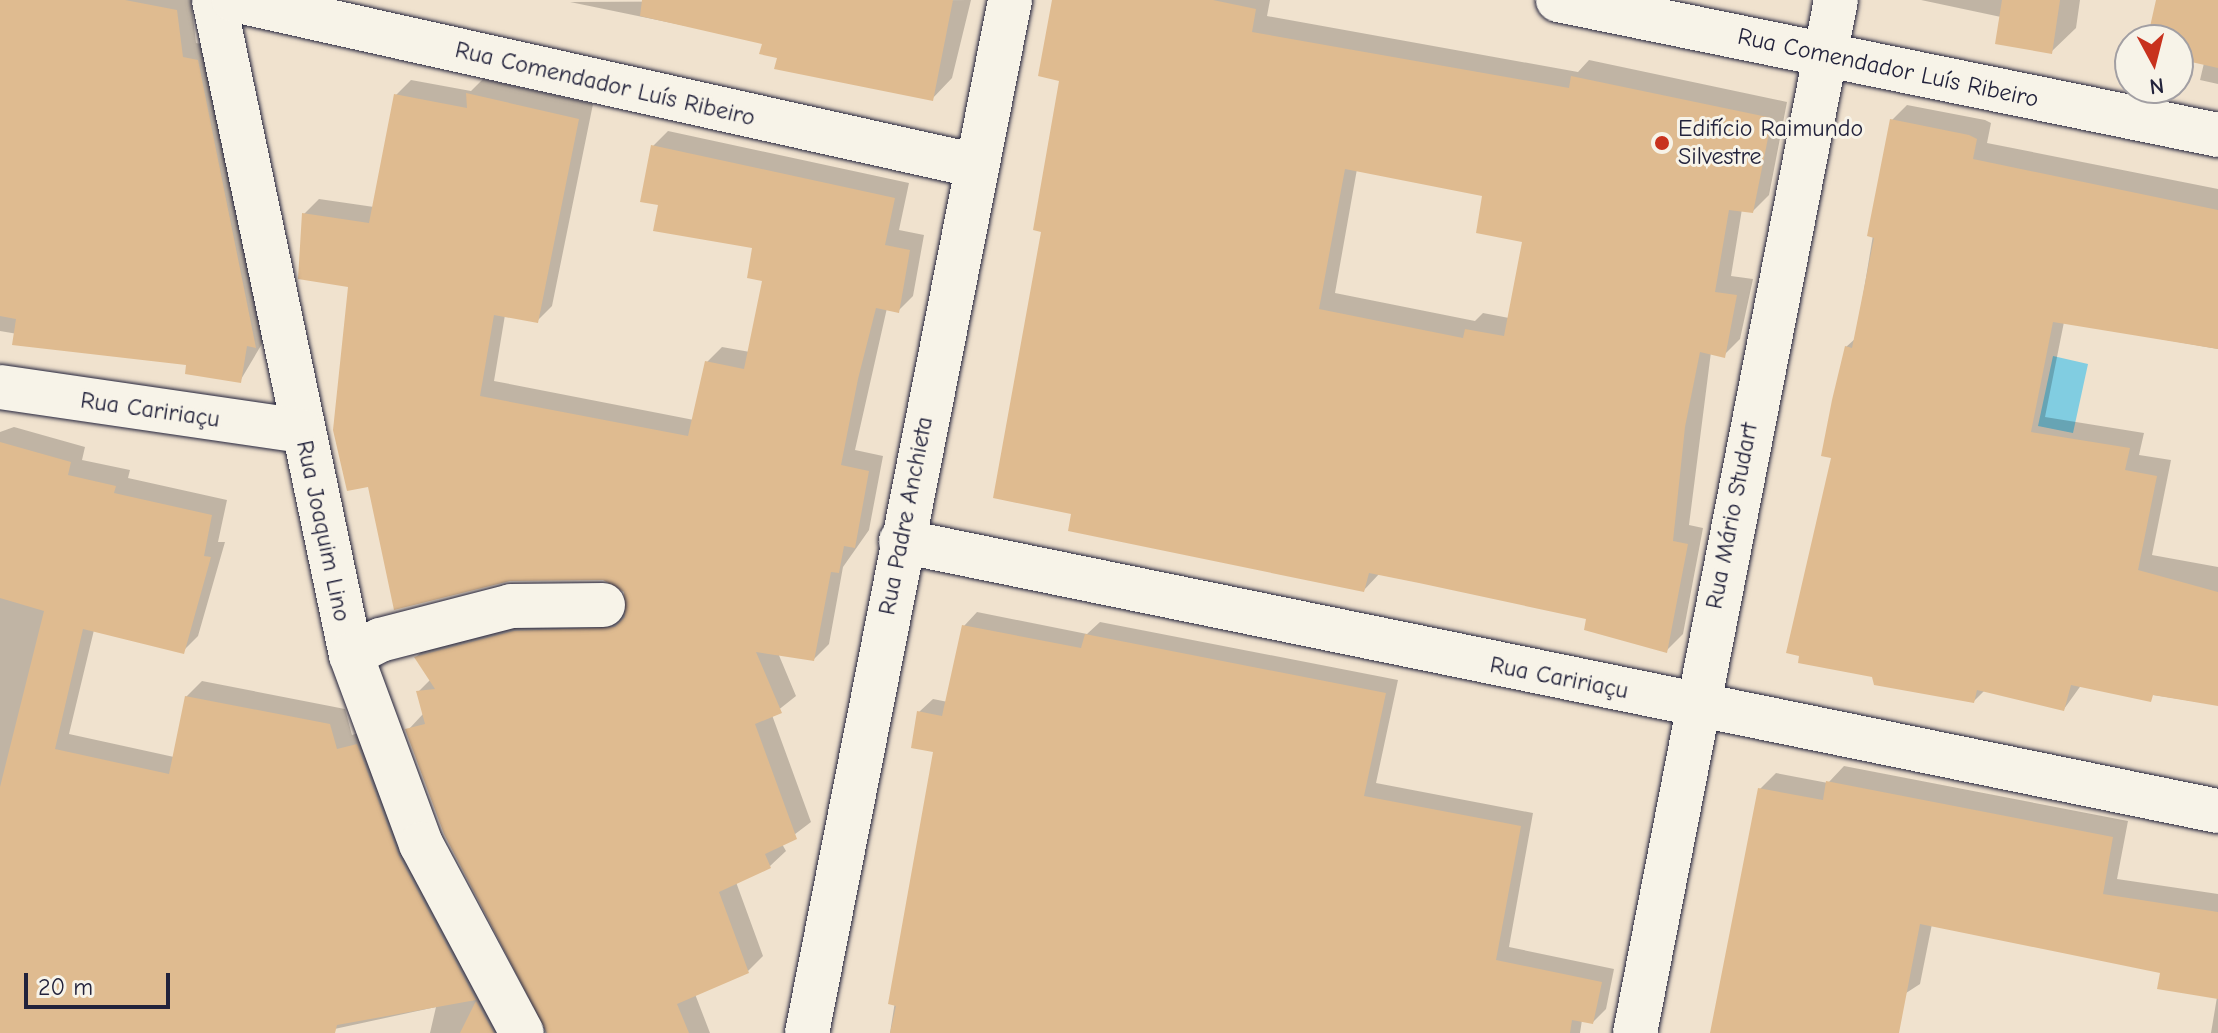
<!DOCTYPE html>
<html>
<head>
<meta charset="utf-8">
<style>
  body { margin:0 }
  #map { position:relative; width:2218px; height:1033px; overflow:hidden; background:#f0e2ce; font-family:"Comic Neue",sans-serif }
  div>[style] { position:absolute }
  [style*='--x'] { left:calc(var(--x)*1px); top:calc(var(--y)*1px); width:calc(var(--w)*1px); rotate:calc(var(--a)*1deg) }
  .water>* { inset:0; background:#81cde1 }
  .shadow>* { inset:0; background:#0003 }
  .building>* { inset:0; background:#dfbb90 }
  .roads { filter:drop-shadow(0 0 2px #22223b) drop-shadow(0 0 2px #22223b) }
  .minor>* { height:44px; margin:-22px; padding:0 22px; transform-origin:22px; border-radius:22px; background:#f7f3e8 }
  .tertiary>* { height:44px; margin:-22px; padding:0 22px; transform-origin:22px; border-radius:22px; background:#f7f3e8 }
  .dots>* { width:22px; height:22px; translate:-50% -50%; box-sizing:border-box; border:4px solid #f7f3e8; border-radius:50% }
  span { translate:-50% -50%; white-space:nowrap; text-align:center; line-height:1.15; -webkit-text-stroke:6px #f7f3e8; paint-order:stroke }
  .street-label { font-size:24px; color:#22223b }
  .poi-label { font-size:24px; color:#22223b }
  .left { translate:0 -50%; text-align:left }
  .north { position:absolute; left:2114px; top:24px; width:80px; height:80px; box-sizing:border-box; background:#f7f3e8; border:2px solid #a29fa3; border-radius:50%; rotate:173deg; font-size:22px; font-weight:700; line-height:32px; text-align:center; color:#22223b }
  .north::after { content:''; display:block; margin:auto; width:28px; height:36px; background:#c8321e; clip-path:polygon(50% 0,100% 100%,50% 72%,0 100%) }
  .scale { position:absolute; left:24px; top:973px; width:146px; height:36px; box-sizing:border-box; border:4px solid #22223b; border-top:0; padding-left:10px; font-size:24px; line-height:28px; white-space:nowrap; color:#22223b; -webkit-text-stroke:6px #f7f3e8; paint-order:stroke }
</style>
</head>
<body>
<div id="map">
  <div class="water">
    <div style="clip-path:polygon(2053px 356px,2088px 364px,2073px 433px,2038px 426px)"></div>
  </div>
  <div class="shadow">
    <div style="clip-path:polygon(0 0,191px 0,196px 43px,211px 46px,269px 332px,240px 381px,188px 363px,0 331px)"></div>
    <div style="clip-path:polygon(971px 0,952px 78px,932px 99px,764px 42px,570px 2px)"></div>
    <div style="clip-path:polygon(evenodd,1054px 0,1270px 0,1267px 16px,1578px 72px,1589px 60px,1787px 102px,1769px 195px,1753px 211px,1742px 209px,1731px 276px,1753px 279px,1740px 339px,1724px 355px,1711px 352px,1689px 525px,1703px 528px,1683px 634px,1667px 650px,1589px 617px,1380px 573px,1364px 590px,1074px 512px,1044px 230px,1061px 80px,1054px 0,1357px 169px,1485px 194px,1524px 241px,1509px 318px,1483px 313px,1475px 321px,1335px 293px,1357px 169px)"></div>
    <div style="clip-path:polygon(1921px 0,2080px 0,2076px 28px,2051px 52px,2001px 17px)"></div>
    <div style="clip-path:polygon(2158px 0,2218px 0,2218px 84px,2200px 80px,2204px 63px,2178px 57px,2178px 40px,2149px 40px)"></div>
    <div style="clip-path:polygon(483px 79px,593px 104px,552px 306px,537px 321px,505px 315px,494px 381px,694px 420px,707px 362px,722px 347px,750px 352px,764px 280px,755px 247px,661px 203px,653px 146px,668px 131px,909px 183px,899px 230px,924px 235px,913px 296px,898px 311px,887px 308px,855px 450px,883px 456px,869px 530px,843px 567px,829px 644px,814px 659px,778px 653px,796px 696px,772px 715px,811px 822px,782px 844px,786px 851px,770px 866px,736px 882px,763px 956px,747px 972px,695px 994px,710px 1033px,546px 1033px,408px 730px,423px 714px,418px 692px,431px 679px,416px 657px,431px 642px,531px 616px,628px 611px,626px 590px,351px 285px,304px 214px,319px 199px,374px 207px,396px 95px,411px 80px,471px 91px)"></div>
    <div style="clip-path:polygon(1907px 105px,1985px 120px,1991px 123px,1987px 143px,2218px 189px,2218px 349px,2064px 322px,2045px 417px,2144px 433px,2139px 455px,2171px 460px,2152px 555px,2218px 567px,2218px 705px,2082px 684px,2064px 709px,1985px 690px,1974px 701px,1874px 676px,1833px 456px,1846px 347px,1856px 338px,1892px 120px)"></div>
    <div style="clip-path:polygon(14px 427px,85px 447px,82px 460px,130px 470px,128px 478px,227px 500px,218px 542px,225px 542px,198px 636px,183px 651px,94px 630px,69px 734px,174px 757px,186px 697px,202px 681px,345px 709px,352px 735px,372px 729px,521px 1033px,430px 1033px,436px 1007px,316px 1033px,0 1033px,0 432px)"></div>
    <div style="clip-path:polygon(977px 612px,1087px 634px,1100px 622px,1398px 680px,1376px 783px,1533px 813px,1509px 947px,1614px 969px,1606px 1009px,1593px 1022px,1582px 1020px,1580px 1033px,890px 1033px,935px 750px,919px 712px,933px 699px,948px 702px,964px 626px)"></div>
    <div style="clip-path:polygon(1844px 766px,2128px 821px,2117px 879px,2218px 894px,2218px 1033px,2211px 1033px,2217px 997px,2162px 971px,1932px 924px,1920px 984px,1844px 1033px,1712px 1033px,1760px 789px,1776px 773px,1828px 783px)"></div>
  </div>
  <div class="building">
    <div style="clip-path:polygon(0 0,125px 0,177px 10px,183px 57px,198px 60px,256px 348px,247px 346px,241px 383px,185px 374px,186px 365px,12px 345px,16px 319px,0 316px)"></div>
    <div style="clip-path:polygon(642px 0,953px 0,933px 101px,774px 69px,777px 58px,759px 54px,762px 44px,640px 16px)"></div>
    <div style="clip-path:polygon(evenodd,1052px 0,1213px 0,1256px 9px,1252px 32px,1569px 88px,1571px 76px,1772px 118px,1753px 213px,1729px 210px,1715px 292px,1737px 295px,1725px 358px,1700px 352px,1685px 427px,1673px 541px,1688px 544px,1667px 653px,1584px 630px,1586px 619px,1419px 583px,1369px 573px,1364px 592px,1068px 531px,1071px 514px,993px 498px,1041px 232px,1033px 230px,1059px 81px,1038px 76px,1052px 0,1345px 169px,1482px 196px,1476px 233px,1522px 242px,1504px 336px,1465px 329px,1463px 338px,1319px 309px,1345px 169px)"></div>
    <div style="clip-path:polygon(2002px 0,2060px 0,2052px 54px,1995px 44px)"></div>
    <div style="clip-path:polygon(2156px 0,2218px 0,2218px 68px,2178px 59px,2178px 40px,2147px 40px)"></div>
    <div style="clip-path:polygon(466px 93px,579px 119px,538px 323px,494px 315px,480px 396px,688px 436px,705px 361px,744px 369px,762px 281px,747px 278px,752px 248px,653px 231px,658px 205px,640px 202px,651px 145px,895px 198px,885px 245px,910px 250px,899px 313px,876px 308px,858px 379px,841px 465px,869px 471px,855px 548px,844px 546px,839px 573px,831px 572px,814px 661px,756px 652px,782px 713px,755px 724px,797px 839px,765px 854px,771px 868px,719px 892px,749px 973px,677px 1004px,689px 1033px,547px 1033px,444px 834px,405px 729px,425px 724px,416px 691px,435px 689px,414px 657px,514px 631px,615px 627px,625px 617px,624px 592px,603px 580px,510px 581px,394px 610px,368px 487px,347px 491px,333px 430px,348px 287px,298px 279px,302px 213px,369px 223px,394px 94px,467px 108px)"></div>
    <div style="clip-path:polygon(1890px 119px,1969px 135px,1977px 139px,1973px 159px,2218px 210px,2218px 349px,2053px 322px,2031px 432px,2130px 448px,2125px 470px,2157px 476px,2138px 570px,2218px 592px,2218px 706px,2153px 695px,2151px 702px,2071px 685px,2064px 711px,1977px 690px,1974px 703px,1874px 685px,1872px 677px,1798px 663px,1799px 656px,1786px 653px,1831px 458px,1821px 456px,1832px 400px,1845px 346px,1852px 348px,1874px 238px,1867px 236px)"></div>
    <div style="clip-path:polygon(0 442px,71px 462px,68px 475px,116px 486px,114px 493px,212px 515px,204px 556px,211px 557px,184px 654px,83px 629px,55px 749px,169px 774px,185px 696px,330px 724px,337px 749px,357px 744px,399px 856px,476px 1000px,337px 1025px,335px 1033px,0 1033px,0 787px,44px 611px,0 598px)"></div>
    <div style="clip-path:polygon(962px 625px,1081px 648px,1085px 634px,1386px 693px,1364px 796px,1521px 826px,1496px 960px,1602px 982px,1593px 1024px,1572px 1020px,1570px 1033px,890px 1033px,896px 1006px,888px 1004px,933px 752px,911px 748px,917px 711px,942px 716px)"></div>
    <div style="clip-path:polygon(1826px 781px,2113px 837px,2103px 894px,2218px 912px,2218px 999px,2157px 989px,2160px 973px,1920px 924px,1899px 1033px,1710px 1033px,1758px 788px,1823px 800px)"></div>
    <div style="clip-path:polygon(476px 1001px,494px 1033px,460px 1033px)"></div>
  </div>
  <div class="roads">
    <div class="minor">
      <div style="--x:214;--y:0;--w:669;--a:78.19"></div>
      <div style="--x:351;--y:655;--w:202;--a:69.7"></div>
      <div style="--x:421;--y:844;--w:214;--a:61.9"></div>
      <div style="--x:234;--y:0;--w:761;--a:12.59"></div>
      <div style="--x:1558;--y:0;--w:674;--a:11.56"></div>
      <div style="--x:0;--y:387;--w:304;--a:8.3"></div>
      <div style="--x:901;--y:541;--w:1344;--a:11.59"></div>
      <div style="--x:351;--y:655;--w:33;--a:-27"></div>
      <div style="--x:380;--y:640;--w:135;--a:-14.5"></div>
      <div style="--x:511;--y:606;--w:92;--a:-0.6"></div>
      <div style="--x:1635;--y:1033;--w:1052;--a:-78.99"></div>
    </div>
    <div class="tertiary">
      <div style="--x:807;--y:1033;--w:1053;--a:-78.88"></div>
    </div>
  </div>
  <div class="dots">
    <div style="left:1662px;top:143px;background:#c8321e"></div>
  </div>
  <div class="street-label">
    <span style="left:1888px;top:68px;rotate:12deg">Rua Comendador Luís Ribeiro</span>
    <span style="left:605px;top:84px;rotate:13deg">Rua Comendador Luís Ribeiro</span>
    <span style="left:150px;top:410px;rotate:8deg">Rua Caririaçu</span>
    <span style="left:906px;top:516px;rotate:-79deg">Rua Padre Anchieta</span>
    <span style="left:1732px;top:516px;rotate:-79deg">Rua Mário Studart</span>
    <span style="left:323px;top:531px;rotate:78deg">Rua Joaquim Lino</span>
    <span style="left:1559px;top:678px;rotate:11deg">Rua Caririaçu</span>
  </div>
  <div class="poi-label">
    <span class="left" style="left:1678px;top:143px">Edifício Raimundo<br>Silvestre</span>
  </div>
  <div class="north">N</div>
  <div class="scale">20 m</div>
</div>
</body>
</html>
